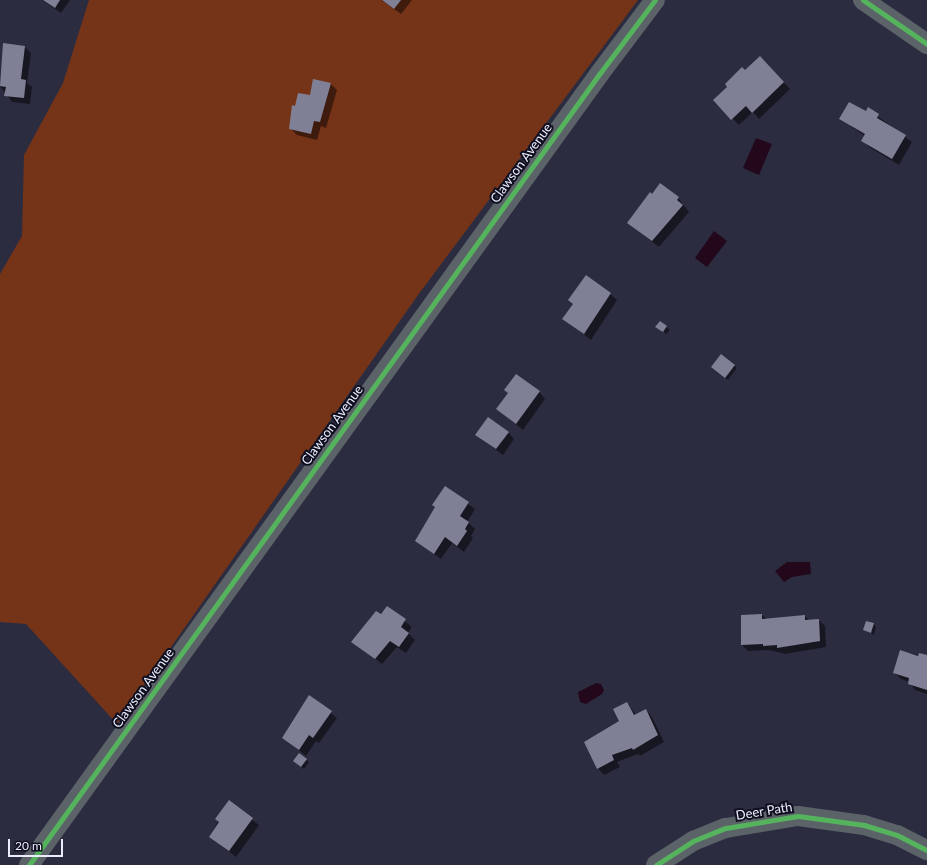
<!DOCTYPE html>
<html>
<head>
<meta charset="utf-8">
<style>
  body { margin:0 }
  #map { position:relative; width:927px; height:865px; overflow:hidden; background:#2c2c41; font-family:Lato,sans-serif }
  div>[style] { position:absolute }
  [style*='--x'] { left:calc(var(--x)*1px); top:calc(var(--y)*1px); width:calc(var(--w)*1px); rotate:calc(var(--a)*1deg) }
  .green>* { inset:0; background:#753417 }
  .water>* { inset:0; background:#23081c }
  .shadow>* { inset:0; background:#0007 }
  .building>* { inset:0; background:#7f8096 }
  .street>* { height:20px; margin:-10px; padding:0 10px; transform-origin:10px; border-radius:10px; background:#5b6268 }
  .cycleway>* { height:5px; margin:-2.5px; padding:0 2.5px; transform-origin:2.5px; border-radius:2.5px; background:#56b35d }
  span { translate:-50% -50%; white-space:nowrap; text-align:center; line-height:1.15; -webkit-text-stroke:4px #0f0f20; paint-order:stroke }
  .street-label { font-size:13px; color:#ebecfc }
  .scale { position:absolute; left:8px; top:839px; width:55px; height:18px; box-sizing:border-box; border:2px solid #ebecfc; border-top:0; padding-left:5px; font-size:12px; line-height:14px; white-space:nowrap; color:#ebecfc; -webkit-text-stroke:3px #0f0f20; paint-order:stroke }
</style>
</head>
<body>
<div id="map">
  <div class="green">
    <div style="clip-path:polygon(89px 0,638px 0,418px 295px,117px 724px,26px 624px,0 622px,0 274px,22px 236px,24px 155px,63px 83px)"></div>
  </div>
  <div class="water">
    <div style="clip-path:polygon(756px 138px,772px 144px,759px 175px,743px 168px)"></div>
    <div style="clip-path:polygon(714px 231px,727px 241px,707px 267px,695px 258px)"></div>
    <div style="clip-path:polygon(787px 562px,810px 562px,811px 574px,792px 577px,784px 582px,775px 571px)"></div>
    <div style="clip-path:polygon(596px 683px,601px 684px,604px 690px,602px 694px,586px 704px,580px 702px,578px 692px)"></div>
  </div>
  <div class="shadow">
    <div style="clip-path:polygon(42px 0,70px 0,61px 13px)"></div>
    <div style="clip-path:polygon(381px 0,412px 0,401px 14px)"></div>
    <div style="clip-path:polygon(25px 47px,31px 53px,27px 83px,32px 87px,30px 104px,12px 102px,0 86px)"></div>
    <div style="clip-path:polygon(766px 64px,790px 89px,759px 119px,753px 112px,739px 125px,714px 100px,745px 71px)"></div>
    <div style="clip-path:polygon(331px 84px,337px 90px,326px 128px,321px 126px,317px 140px,297px 135px,290px 128px,310px 97px)"></div>
    <div style="clip-path:polygon(868px 109px,912px 142px,899px 165px,869px 147px,862px 140px,865px 136px,840px 119px,866px 113px)"></div>
    <div style="clip-path:polygon(653px 195px,678px 198px,689px 212px,659px 247px,629px 223px)"></div>
    <div style="clip-path:polygon(610px 294px,617px 300px,591px 340px,564px 318px)"></div>
    <div style="clip-path:polygon(660px 322px,670px 330px,666px 334px,660px 329px)"></div>
    <div style="clip-path:polygon(734px 365px,737px 368px,728px 380px,715px 369px)"></div>
    <div style="clip-path:polygon(539px 392px,545px 399px,523px 430px,497px 409px)"></div>
    <div style="clip-path:polygon(508px 432px,514px 439px,503px 455px,476px 435px)"></div>
    <div style="clip-path:polygon(445px 487px,475px 509px,467px 522px,475px 529px,471px 536px,473px 538px,464px 552px,452px 543px,441px 559px,417px 541px,436px 508px,433px 505px)"></div>
    <div style="clip-path:polygon(387px 607px,412px 627px,408px 633px,415px 640px,406px 653px,397px 647px,382px 664px,353px 642px)"></div>
    <div style="clip-path:polygon(762px 615px,767px 619px,805px 616px,809px 620px,819px 620px,825px 626px,826px 647px,785px 654px,769px 650px,748px 651px,742px 645px)"></div>
    <div style="clip-path:polygon(873px 624px,876px 627px,874px 635px,864px 630px)"></div>
    <div style="clip-path:polygon(901px 651px,927px 657px,927px 694px,915px 690px,909px 682px,901px 679px,894px 672px)"></div>
    <div style="clip-path:polygon(310px 696px,337px 718px,319px 743px,316px 741px,306px 756px,284px 738px)"></div>
    <div style="clip-path:polygon(627px 703px,636px 715px,646px 710px,652px 717px,664px 742px,640px 756px,638px 754px,617px 762px,620px 767px,604px 775px,598px 768px)"></div>
    <div style="clip-path:polygon(306px 760px,309px 762px,304px 769px,297px 764px)"></div>
    <div style="clip-path:polygon(229px 802px,259px 825px,236px 857px,210px 836px)"></div>
  </div>
  <div class="building">
    <div style="clip-path:polygon(43px 0,60px 0,55px 8px)"></div>
    <div style="clip-path:polygon(382px 0,401px 0,394px 9px)"></div>
    <div style="clip-path:polygon(3px 43px,25px 46px,21px 79px,26px 80px,24px 98px,4px 96px,6px 87px,0 86px)"></div>
    <div style="clip-path:polygon(760px 56px,784px 82px,752px 113px,746px 106px,731px 120px,713px 100px,727px 87px,725px 84px,742px 67px,745px 70px)"></div>
    <div style="clip-path:polygon(313px 79px,331px 83px,320px 122px,314px 121px,311px 134px,289px 129px,292px 105px,295px 106px,298px 93px,310px 95px)"></div>
    <div style="clip-path:polygon(849px 102px,866px 111px,868px 107px,879px 114px,877px 118px,906px 135px,892px 159px,861px 141px,865px 134px,839px 119px)"></div>
    <div style="clip-path:polygon(660px 183px,679px 197px,677px 200px,683px 205px,652px 241px,627px 223px,650px 192px,652px 194px)"></div>
    <div style="clip-path:polygon(586px 275px,611px 293px,584px 334px,562px 319px,573px 304px,568px 300px)"></div>
    <div style="clip-path:polygon(660px 321px,667px 326px,663px 332px,655px 327px)"></div>
    <div style="clip-path:polygon(721px 354px,735px 365px,725px 378px,711px 367px)"></div>
    <div style="clip-path:polygon(516px 374px,540px 391px,516px 424px,496px 409px,508px 393px,504px 390px)"></div>
    <div style="clip-path:polygon(488px 417px,509px 432px,496px 449px,475px 435px)"></div>
    <div style="clip-path:polygon(445px 486px,469px 502px,460px 516px,469px 522px,465px 529px,467px 531px,457px 546px,445px 537px,434px 554px,415px 541px,435px 507px,432px 505px)"></div>
    <div style="clip-path:polygon(387px 606px,406px 619px,401px 627px,409px 633px,399px 647px,390px 641px,375px 659px,351px 642px,376px 611px,381px 614px)"></div>
    <div style="clip-path:polygon(762px 614px,762px 619px,805px 615px,805px 620px,819px 619px,820px 641px,777px 648px,777px 645px,763px 646px,763px 644px,741px 645px,741px 615px)"></div>
    <div style="clip-path:polygon(866px 621px,874px 623px,871px 633px,863px 630px)"></div>
    <div style="clip-path:polygon(900px 650px,918px 656px,919px 653px,927px 655px,927px 690px,908px 684px,909px 678px,893px 673px)"></div>
    <div style="clip-path:polygon(309px 695px,332px 711px,313px 738px,309px 735px,299px 750px,282px 738px)"></div>
    <div style="clip-path:polygon(627px 702px,634px 715px,646px 709px,658px 735px,633px 750px,632px 748px,612px 755px,614px 760px,597px 769px,584px 742px,619px 721px,613px 709px)"></div>
    <div style="clip-path:polygon(299px 753px,307px 759px,301px 767px,293px 761px)"></div>
    <div style="clip-path:polygon(229px 800px,253px 818px,229px 851px,209px 837px,219px 822px,215px 819px)"></div>
  </div>
  <div class="street">
    <div style="--x:863;--y:0;--w:78;--a:34.5"></div>
    <div style="--x:29;--y:865;--w:976;--a:-54.21"></div>
    <div style="--x:600;--y:73;--w:91;--a:-53"></div>
    <div style="--x:656;--y:865;--w:44;--a:-33"></div>
    <div style="--x:693;--y:841;--w:35;--a:-22"></div>
    <div style="--x:726;--y:828;--w:73;--a:-9.5"></div>
    <div style="--x:798;--y:816;--w:67;--a:7.8"></div>
    <div style="--x:864;--y:825;--w:34;--a:17"></div>
    <div style="--x:897;--y:835;--w:34;--a:27"></div>
  </div>
  <div class="cycleway">
    <div style="--x:863;--y:0;--w:78;--a:34.5"></div>
    <div style="--x:29;--y:865;--w:976;--a:-54.21"></div>
    <div style="--x:600;--y:73;--w:91;--a:-53"></div>
    <div style="--x:656;--y:865;--w:44;--a:-33"></div>
    <div style="--x:693;--y:841;--w:35;--a:-22"></div>
    <div style="--x:726;--y:828;--w:73;--a:-9.5"></div>
    <div style="--x:798;--y:816;--w:67;--a:7.8"></div>
    <div style="--x:864;--y:825;--w:34;--a:17"></div>
    <div style="--x:897;--y:835;--w:34;--a:27"></div>
  </div>
  <div class="street-label">
    <span style="left:521px;top:163px;rotate:-54deg">Clawson Avenue</span>
    <span style="left:332px;top:425px;rotate:-54deg">Clawson Avenue</span>
    <span style="left:143px;top:688px;rotate:-54deg">Clawson Avenue</span>
    <span style="left:764px;top:811px;rotate:-9deg">Deer Path</span>
  </div>
  <div class="scale">20 m</div>
</div>
</body>
</html>
